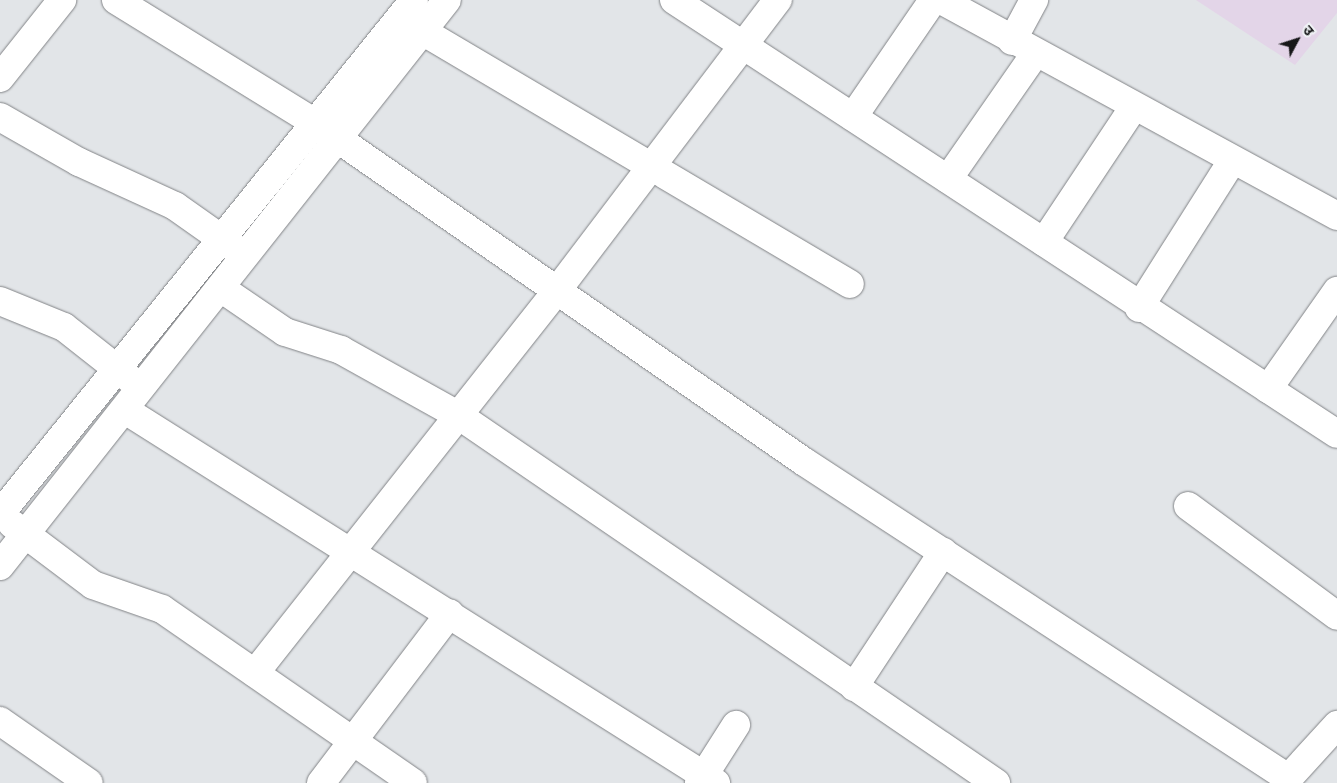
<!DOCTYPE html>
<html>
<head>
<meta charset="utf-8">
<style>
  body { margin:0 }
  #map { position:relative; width:1337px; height:783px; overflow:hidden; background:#e2e5e8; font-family:Arial,"Noto Sans Devanagari",sans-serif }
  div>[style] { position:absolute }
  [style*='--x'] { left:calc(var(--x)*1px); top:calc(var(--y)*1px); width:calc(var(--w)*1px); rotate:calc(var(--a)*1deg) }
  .commercial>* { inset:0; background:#e3d5e8 }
  .roads { filter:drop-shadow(0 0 1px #818386) drop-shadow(0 0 1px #818386) }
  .minor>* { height:28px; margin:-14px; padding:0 14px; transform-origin:14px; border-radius:14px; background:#fff }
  span { translate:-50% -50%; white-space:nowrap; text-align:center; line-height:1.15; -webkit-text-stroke:5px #eff2f5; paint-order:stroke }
  .north { position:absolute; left:1272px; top:15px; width:50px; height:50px; -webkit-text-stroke:4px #eff2f5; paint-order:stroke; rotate:50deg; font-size:14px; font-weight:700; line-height:20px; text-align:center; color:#171819 }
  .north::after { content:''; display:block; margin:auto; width:18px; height:22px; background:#171819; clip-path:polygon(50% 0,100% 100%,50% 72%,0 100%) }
</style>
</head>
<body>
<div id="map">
  <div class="commercial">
    <div style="clip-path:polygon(1196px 0,1337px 0,1337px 13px,1295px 65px)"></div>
  </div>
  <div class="roads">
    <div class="minor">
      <div style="--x:116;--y:0;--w:234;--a:31.7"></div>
      <div style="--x:315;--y:123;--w:594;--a:34.71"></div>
      <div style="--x:803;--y:461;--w:579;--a:33.17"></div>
      <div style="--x:674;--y:0;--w:792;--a:33.21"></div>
      <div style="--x:941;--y:0;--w:451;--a:28.6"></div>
      <div style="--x:422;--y:31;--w:497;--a:30.6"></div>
      <div style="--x:1012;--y:41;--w:47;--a:-61.8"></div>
      <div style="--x:0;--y:78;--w:100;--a:-51.5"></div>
      <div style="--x:0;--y:117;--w:91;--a:29.7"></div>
      <div style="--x:79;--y:162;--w:106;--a:24.6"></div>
      <div style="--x:175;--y:206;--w:75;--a:35.2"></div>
      <div style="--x:853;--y:117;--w:142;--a:-55.6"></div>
      <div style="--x:948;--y:179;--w:152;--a:-55.2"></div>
      <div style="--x:1044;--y:242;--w:161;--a:-56.4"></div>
      <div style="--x:222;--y:289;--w:76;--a:34.3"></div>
      <div style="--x:285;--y:332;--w:59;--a:17.8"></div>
      <div style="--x:341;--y:350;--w:134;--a:29.1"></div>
      <div style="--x:458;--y:415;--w:652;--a:34.37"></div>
      <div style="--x:0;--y:301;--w:69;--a:22.1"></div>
      <div style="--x:64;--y:327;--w:84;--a:38.2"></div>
      <div style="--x:1139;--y:308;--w:174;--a:-57.7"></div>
      <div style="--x:1268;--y:389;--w:120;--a:-54.9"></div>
      <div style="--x:125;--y:410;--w:699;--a:32.26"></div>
      <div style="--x:1188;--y:506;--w:185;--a:36.4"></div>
      <div style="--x:0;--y:514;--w:660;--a:-51.15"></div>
      <div style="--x:12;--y:524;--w:101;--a:37"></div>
      <div style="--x:93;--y:585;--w:73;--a:19.2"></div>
      <div style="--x:162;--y:609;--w:305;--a:34.7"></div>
      <div style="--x:0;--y:566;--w:721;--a:-51.7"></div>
      <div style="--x:255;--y:673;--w:491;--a:-51.7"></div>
      <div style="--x:559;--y:288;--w:362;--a:-52.8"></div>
      <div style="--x:854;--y:687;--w:162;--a:-56.6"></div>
      <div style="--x:0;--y:721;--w:108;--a:34.9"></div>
      <div style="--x:321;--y:783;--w:213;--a:-52.8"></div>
      <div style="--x:699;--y:783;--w:69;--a:-57.5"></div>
      <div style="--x:1284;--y:783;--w:79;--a:-47.6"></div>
    </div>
  </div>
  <div class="north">उ</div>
</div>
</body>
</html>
